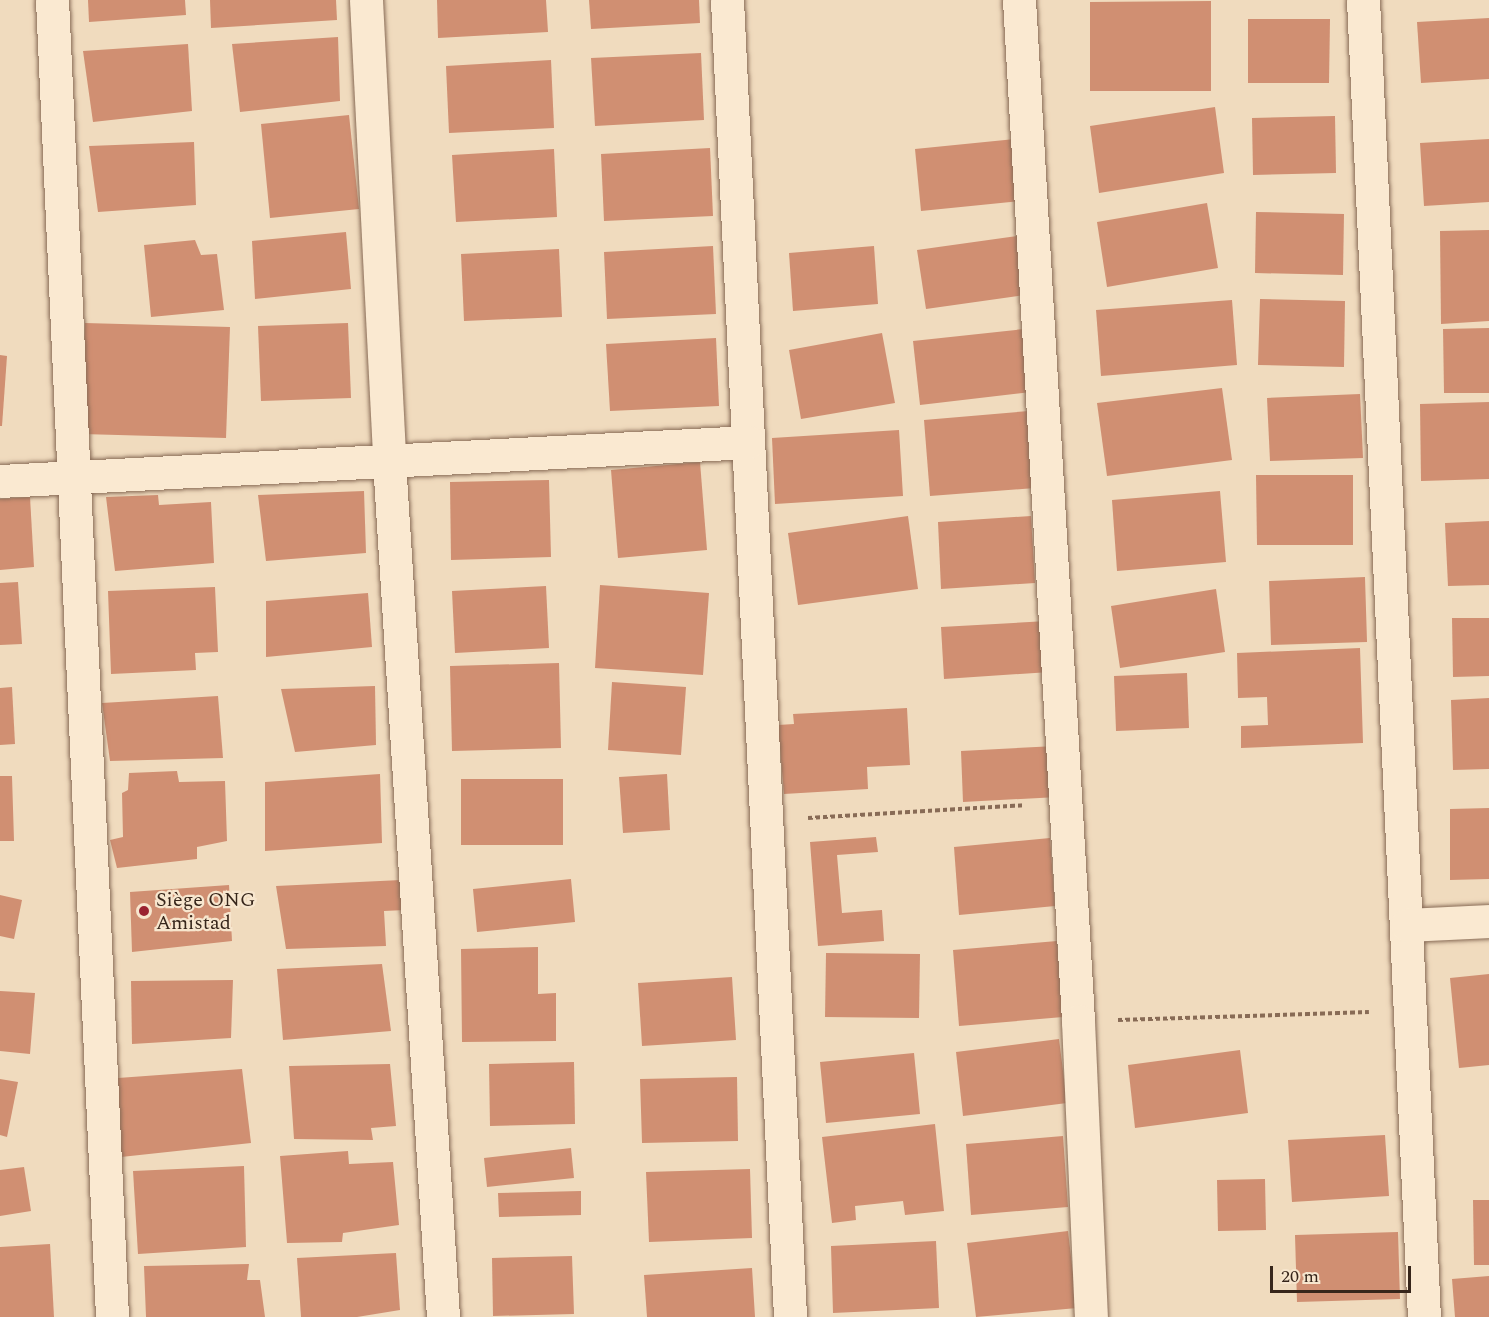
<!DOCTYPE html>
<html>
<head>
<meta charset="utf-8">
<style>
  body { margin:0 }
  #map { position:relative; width:1489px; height:1317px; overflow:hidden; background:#f0dbbe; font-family:Spectral,serif }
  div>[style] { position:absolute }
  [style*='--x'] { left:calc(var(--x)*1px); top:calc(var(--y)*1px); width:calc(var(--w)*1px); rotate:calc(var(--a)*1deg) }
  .building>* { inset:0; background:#d08f72 }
  .path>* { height:4px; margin-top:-2px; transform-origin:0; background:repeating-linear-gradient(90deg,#886b56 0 4.5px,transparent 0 7.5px) }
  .roads { filter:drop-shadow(0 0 2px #886b56) drop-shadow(0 0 2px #886b56) }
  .street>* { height:33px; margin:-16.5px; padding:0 16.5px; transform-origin:16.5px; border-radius:16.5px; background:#fae9d1 }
  .dots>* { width:16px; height:16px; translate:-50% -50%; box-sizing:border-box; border:3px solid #f7e6ce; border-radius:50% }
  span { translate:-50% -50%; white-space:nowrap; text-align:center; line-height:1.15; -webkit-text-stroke:4.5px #f7e6ce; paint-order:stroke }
  .poi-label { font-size:20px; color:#37261b }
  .left { translate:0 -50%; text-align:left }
  .scale { position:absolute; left:1270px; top:1266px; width:141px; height:27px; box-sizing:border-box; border:3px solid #37261b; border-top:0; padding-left:8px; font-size:18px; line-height:21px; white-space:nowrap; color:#37261b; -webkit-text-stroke:4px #f7e6ce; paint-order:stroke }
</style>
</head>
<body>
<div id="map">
  <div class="building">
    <div style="clip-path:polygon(88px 0,185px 0,186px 15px,89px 22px)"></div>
    <div style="clip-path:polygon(210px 0,336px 0,337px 20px,211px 28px)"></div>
    <div style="clip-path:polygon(437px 0,546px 0,548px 32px,438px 38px)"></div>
    <div style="clip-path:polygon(589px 0,699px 0,700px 23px,591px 29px)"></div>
    <div style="clip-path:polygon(1211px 1px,1211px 91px,1090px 91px,1090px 2px)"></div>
    <div style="clip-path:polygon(1489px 18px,1489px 79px,1421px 83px,1417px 22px)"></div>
    <div style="clip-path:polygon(1248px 19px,1330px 19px,1329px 83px,1248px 83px)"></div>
    <div style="clip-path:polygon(338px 37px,340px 101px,240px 112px,232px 44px)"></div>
    <div style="clip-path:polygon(188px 44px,192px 111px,93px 122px,83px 51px)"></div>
    <div style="clip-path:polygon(701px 53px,704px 120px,595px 126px,591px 58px)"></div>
    <div style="clip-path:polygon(551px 60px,554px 128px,449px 133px,446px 66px)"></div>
    <div style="clip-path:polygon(1215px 107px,1224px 173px,1099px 193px,1090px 126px)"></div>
    <div style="clip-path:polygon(349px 115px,359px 209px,270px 218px,261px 124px)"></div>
    <div style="clip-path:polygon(1335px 116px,1336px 173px,1253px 175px,1252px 118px)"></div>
    <div style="clip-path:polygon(1015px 139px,1021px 201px,921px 211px,915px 149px)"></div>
    <div style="clip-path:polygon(1489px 139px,1489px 202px,1424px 206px,1420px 143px)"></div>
    <div style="clip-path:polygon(194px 142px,196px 205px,98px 212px,89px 146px)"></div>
    <div style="clip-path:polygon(710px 148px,713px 216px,604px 221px,601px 154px)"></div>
    <div style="clip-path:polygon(554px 149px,557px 217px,456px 222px,452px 155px)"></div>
    <div style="clip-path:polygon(1207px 203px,1218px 268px,1107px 287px,1097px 222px)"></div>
    <div style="clip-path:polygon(1256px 212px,1344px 214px,1343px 275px,1255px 273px)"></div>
    <div style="clip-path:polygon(1489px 230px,1489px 321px,1441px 324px,1440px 231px)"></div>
    <div style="clip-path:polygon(346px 232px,351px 289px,255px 299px,252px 241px)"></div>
    <div style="clip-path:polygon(1017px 236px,1025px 295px,926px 309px,917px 250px)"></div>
    <div style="clip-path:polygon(195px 240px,201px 255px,217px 254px,224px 310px,151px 317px,144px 245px)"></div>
    <div style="clip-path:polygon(713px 246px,716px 314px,607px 319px,604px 252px)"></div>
    <div style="clip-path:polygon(874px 246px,878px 304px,793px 311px,789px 253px)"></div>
    <div style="clip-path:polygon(559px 249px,562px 317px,464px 321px,461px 254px)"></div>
    <div style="clip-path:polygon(1260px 299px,1345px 301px,1344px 367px,1258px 365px)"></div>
    <div style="clip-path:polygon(1232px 300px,1237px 365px,1101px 376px,1096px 310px)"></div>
    <div style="clip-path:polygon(85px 323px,230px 327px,226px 438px,82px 434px)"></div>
    <div style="clip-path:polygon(348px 323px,351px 398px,261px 401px,258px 326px)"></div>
    <div style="clip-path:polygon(1489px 328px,1489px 393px,1444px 393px,1443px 329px)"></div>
    <div style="clip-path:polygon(1024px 329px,1031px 392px,920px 405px,913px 341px)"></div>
    <div style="clip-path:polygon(882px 333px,895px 403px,801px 419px,789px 350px)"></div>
    <div style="clip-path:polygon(716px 338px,719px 406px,610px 411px,606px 344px)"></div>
    <div style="clip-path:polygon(0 355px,7px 356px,2px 426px,0 426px)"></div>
    <div style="clip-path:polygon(1222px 388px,1232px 460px,1107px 476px,1097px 403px)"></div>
    <div style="clip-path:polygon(1360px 394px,1363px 458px,1270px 461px,1267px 398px)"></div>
    <div style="clip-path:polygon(1489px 402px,1489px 479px,1421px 481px,1420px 404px)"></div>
    <div style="clip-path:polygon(1029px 411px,1035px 488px,930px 496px,924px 420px)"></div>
    <div style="clip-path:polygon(899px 430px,903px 496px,775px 504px,772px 438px)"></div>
    <div style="clip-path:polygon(700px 462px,707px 550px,618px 558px,611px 470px)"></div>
    <div style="clip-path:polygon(1256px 475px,1353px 475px,1353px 545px,1257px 545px)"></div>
    <div style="clip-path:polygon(549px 480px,551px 557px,451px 560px,450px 482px)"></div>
    <div style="clip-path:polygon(364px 491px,366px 553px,266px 561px,258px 495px)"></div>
    <div style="clip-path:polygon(1220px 491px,1226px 562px,1117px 571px,1112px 500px)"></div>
    <div style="clip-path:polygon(158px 495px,159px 505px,211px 502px,214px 563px,115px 571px,106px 497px)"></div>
    <div style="clip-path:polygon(30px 497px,34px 567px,0 570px,0 499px)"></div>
    <div style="clip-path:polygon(908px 516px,918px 589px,798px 605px,788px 533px)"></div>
    <div style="clip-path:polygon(1031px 516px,1035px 583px,941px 589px,938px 522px)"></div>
    <div style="clip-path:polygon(1489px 521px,1489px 585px,1448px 586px,1445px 523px)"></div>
    <div style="clip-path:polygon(1365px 577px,1367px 642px,1271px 645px,1269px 581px)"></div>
    <div style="clip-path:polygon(18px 582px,22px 644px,0 645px,0 583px)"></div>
    <div style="clip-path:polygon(600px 585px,709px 593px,703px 675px,595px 668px)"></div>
    <div style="clip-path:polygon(546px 586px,549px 648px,455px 653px,452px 591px)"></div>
    <div style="clip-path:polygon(215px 587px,218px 652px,195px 653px,196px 670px,111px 674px,108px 591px)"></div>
    <div style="clip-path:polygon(1216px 589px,1225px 652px,1120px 668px,1111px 606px)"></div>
    <div style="clip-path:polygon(368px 593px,372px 647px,266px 657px,266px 601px)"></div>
    <div style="clip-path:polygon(1452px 618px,1489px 618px,1489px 676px,1453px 677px)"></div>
    <div style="clip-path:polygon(1047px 621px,1050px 672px,944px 679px,941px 627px)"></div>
    <div style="clip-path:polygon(1360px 648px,1363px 743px,1241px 748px,1241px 726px,1268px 725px,1267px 697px,1238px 698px,1237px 653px)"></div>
    <div style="clip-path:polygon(559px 663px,561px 748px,452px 751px,450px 666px)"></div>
    <div style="clip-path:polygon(1187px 673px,1189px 728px,1116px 731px,1114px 676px)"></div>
    <div style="clip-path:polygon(612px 682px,686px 687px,681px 755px,608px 750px)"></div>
    <div style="clip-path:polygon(375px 686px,376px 745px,295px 752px,281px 689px)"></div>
    <div style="clip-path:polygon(12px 687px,15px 744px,0 745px,0 688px)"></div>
    <div style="clip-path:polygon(218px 696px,223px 758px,110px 761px,102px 703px)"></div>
    <div style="clip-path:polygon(1489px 698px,1489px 769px,1453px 770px,1451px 700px)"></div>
    <div style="clip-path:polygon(907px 708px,910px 765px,867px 767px,868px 789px,784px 794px,778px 725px,794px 724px,793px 714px)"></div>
    <div style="clip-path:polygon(1056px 746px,1058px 797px,963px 802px,961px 751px)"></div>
    <div style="clip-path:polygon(177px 771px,179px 782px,225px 781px,227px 841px,197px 847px,197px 859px,117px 868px,110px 840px,123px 837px,122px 793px,128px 790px,129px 773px)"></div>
    <div style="clip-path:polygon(380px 774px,382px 843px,265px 851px,265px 782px)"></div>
    <div style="clip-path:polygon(667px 774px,670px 830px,623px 833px,619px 777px)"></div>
    <div style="clip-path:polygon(0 776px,12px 776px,14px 841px,0 841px)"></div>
    <div style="clip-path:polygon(461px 779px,563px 779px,563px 845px,461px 845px)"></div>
    <div style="clip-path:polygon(1489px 808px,1489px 879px,1450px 880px,1450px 809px)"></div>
    <div style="clip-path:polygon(876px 837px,878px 852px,837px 855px,842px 913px,882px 910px,884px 941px,818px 946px,810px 842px)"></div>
    <div style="clip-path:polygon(1050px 838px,1055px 906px,959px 915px,954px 847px)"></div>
    <div style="clip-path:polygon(571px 879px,575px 922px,477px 932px,473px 889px)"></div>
    <div style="clip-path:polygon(401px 880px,405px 910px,384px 911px,386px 946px,286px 949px,276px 886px)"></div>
    <div style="clip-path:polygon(229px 885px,232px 941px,132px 952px,130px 892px)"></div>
    <div style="clip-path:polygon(0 895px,22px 900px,14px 939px,0 936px)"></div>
    <div style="clip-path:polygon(1057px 941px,1063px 1017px,959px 1026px,953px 950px)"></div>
    <div style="clip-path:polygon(538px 947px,538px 994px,556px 993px,556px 1041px,462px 1042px,461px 949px)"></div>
    <div style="clip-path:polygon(826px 953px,920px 954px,919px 1018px,825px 1017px)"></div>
    <div style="clip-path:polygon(382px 964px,391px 1031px,283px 1040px,277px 969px)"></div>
    <div style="clip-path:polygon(1489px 974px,1489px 1065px,1459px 1068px,1450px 978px)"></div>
    <div style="clip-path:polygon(732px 977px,736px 1040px,642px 1046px,638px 983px)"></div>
    <div style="clip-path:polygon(233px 980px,231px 1038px,132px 1044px,131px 981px)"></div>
    <div style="clip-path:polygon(0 991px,35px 993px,30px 1054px,0 1051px)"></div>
    <div style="clip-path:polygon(1059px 1039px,1067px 1103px,963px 1116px,956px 1052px)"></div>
    <div style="clip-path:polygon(1240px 1050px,1248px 1113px,1135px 1128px,1128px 1065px)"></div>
    <div style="clip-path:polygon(914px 1053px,920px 1114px,826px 1123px,820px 1062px)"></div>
    <div style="clip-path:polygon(574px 1062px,575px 1124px,490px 1126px,489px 1064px)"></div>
    <div style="clip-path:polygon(390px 1064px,396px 1126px,371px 1128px,373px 1140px,294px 1139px,289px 1066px)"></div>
    <div style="clip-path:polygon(242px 1069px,251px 1143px,121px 1157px,118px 1078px)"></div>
    <div style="clip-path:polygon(737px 1077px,738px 1141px,642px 1143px,640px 1079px)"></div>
    <div style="clip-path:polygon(0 1079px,18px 1082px,7px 1137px,0 1135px)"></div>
    <div style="clip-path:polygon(935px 1124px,944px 1211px,905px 1215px,903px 1201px,855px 1206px,856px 1220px,832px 1223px,822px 1137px)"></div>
    <div style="clip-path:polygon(1385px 1135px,1389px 1196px,1292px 1202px,1288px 1140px)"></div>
    <div style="clip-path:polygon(1063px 1136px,1068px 1207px,971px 1215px,966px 1144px)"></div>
    <div style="clip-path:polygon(571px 1148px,574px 1178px,487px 1187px,484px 1158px)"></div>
    <div style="clip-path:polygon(348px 1151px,349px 1164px,393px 1162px,399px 1225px,343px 1233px,342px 1242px,287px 1243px,280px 1156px)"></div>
    <div style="clip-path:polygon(244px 1166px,246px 1247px,138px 1254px,133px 1171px)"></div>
    <div style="clip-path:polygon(24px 1167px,31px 1211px,0 1216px,0 1170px)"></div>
    <div style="clip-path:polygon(750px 1169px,752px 1238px,649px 1242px,646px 1172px)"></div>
    <div style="clip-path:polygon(1265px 1179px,1266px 1230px,1218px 1231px,1217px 1180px)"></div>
    <div style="clip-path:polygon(581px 1191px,581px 1215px,499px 1217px,498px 1193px)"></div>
    <div style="clip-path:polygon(1473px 1200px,1489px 1200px,1489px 1265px,1474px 1265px)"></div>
    <div style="clip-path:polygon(1068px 1231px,1077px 1308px,976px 1317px,967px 1243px)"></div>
    <div style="clip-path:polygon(1398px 1232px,1400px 1299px,1297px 1302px,1295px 1235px)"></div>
    <div style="clip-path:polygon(936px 1241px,939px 1308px,833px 1313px,831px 1246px)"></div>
    <div style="clip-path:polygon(50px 1244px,54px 1317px,0 1317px,0 1247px)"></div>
    <div style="clip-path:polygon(396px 1253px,400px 1310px,357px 1317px,301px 1317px,297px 1258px)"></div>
    <div style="clip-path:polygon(572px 1256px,574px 1314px,493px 1316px,492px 1258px)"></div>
    <div style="clip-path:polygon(249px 1264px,247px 1280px,260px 1280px,265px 1317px,146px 1317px,144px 1266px)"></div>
    <div style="clip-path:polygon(752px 1268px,755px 1317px,647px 1317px,644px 1275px)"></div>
    <div style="clip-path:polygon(1489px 1276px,1489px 1317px,1455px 1317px,1452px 1279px)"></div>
  </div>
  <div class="path">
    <div style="--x:808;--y:818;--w:217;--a:-3.4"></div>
    <div style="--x:1118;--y:1020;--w:251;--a:-1.8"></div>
  </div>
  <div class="roads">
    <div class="street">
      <div style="--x:52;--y:0;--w:1318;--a:87.39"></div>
      <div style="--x:366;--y:0;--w:462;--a:87.1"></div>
      <div style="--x:389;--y:461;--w:858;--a:86.39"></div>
      <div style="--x:727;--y:0;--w:1319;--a:87.26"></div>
      <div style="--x:1019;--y:0;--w:1023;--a:86.69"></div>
      <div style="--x:1078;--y:1021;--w:296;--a:87.5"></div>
      <div style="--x:1363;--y:0;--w:1318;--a:87.35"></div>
      <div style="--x:0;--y:481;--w:749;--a:-2.98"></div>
      <div style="--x:1407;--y:925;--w:82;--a:-2.8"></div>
    </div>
  </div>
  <div class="dots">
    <div style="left:144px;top:911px;background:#9a2331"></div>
  </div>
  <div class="poi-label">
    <span class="left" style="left:156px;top:912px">Siège ONG<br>Amistad</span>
  </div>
  <div class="scale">20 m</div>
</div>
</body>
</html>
